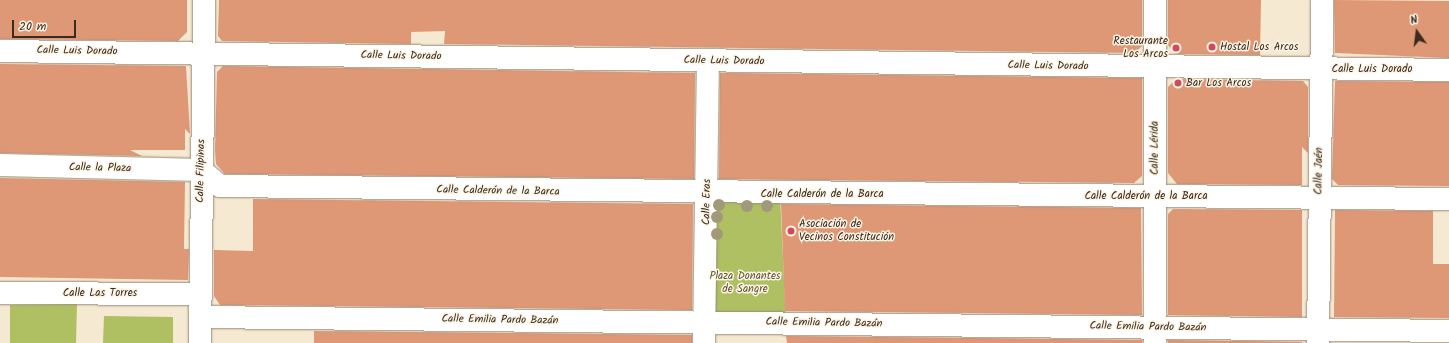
<!DOCTYPE html>
<html>
<head>
<meta charset="utf-8">
<style>
  body { margin:0 }
  #map { position:relative; width:1449px; height:343px; overflow:hidden; background:#f6e9d1; font-family:Kalam,sans-serif }
  div>[style] { position:absolute }
  [style*='--x'] { left:calc(var(--x)*1px); top:calc(var(--y)*1px); width:calc(var(--w)*1px); rotate:calc(var(--a)*1deg) }
  .green>* { inset:0; background:#afc063 }
  .building>* { inset:0; background:#de9876 }
  .roads { filter:drop-shadow(0 0 1px #988a78) drop-shadow(0 0 1px #988a78) }
  .minor>* { height:22px; margin:-11px; padding:0 11px; transform-origin:11px; border-radius:11px; background:#fff }
  .trees>* { width:12px; height:12px; margin:-6px; border-radius:50%; background:#a2997a }
  .dots>* { width:11px; height:11px; translate:-50% -50%; box-sizing:border-box; border:2px solid #fcf5e5; border-radius:50% }
  span { translate:-50% -50%; white-space:nowrap; text-align:center; line-height:1.15; -webkit-text-stroke:3px #fcf5e5; paint-order:stroke }
  .poi-label { font-size:11px; color:#3b2a1e }
  .right { translate:-100% -50%; text-align:right }
  .left { translate:0 -50%; text-align:left }
  .street-label { font-size:11px; color:#3b2a1e }
  .park-label { font-size:11px; color:#5e5733 }
  .north { position:absolute; left:1397px; top:12px; width:40px; height:40px; -webkit-text-stroke:3px #fcf5e5; paint-order:stroke; rotate:346deg; font-size:11px; font-weight:700; line-height:16px; text-align:center; color:#3b2a1e }
  .north::after { content:''; display:block; margin:auto; width:14px; height:18px; background:#3b2a1e; clip-path:polygon(50% 0,100% 100%,50% 72%,0 100%) }
  .scale { position:absolute; left:12px; top:20px; width:64px; height:18px; box-sizing:border-box; border:2px solid #3b2a1e; border-top:0; padding-left:5px; font-size:12px; line-height:14px; white-space:nowrap; color:#3b2a1e; -webkit-text-stroke:3px #fcf5e5; paint-order:stroke }
</style>
</head>
<body>
<div id="map">
  <div class="green">
    <div style="clip-path:polygon(707px 194px,780px 194px,786px 323px,704px 322px)"></div>
    <div style="clip-path:polygon(77px 304px,76px 343px,10px 343px,10px 305px)"></div>
    <div style="clip-path:polygon(104px 316px,173px 317px,173px 343px,103px 343px)"></div>
  </div>
  <div class="building">
    <div style="clip-path:polygon(0 0,187px 0,187px 32px,178px 41px,0 39px)"></div>
    <div style="clip-path:polygon(219px 0,1142px 0,1142px 46px,1135px 53px,444px 44px,445px 31px,411px 32px,411px 44px,222px 41px,218px 36px)"></div>
    <div style="clip-path:polygon(1168px 0,1261px 0,1260px 55px,1175px 54px,1168px 45px)"></div>
    <div style="clip-path:polygon(1334px 0,1449px 1px,1449px 58px,1335px 53px)"></div>
    <div style="clip-path:polygon(0 64px,186px 66px,190px 134px,185px 129px,185px 150px,130px 150px,142px 156px,0 153px)"></div>
    <div style="clip-path:polygon(223px 66px,695px 73px,694px 179px,225px 174px,216px 164px,215px 150px,217px 72px)"></div>
    <div style="clip-path:polygon(720px 73px,1142px 78px,1142px 176px,1134px 183px,719px 179px)"></div>
    <div style="clip-path:polygon(1176px 79px,1303px 81px,1308px 87px,1308px 153px,1302px 147px,1302px 185px,1177px 184px,1168px 173px,1168px 87px)"></div>
    <div style="clip-path:polygon(1335px 81px,1449px 82px,1449px 186px,1338px 185px,1332px 179px)"></div>
    <div style="clip-path:polygon(0 178px,185px 182px,184px 249px,189px 249px,188px 280px,0 277px)"></div>
    <div style="clip-path:polygon(253px 199px,693px 204px,692px 310px,220px 305px,214px 296px,214px 250px,253px 251px)"></div>
    <div style="clip-path:polygon(781px 204px,1141px 208px,1142px 315px,785px 311px)"></div>
    <div style="clip-path:polygon(1173px 209px,1302px 210px,1302px 317px,1168px 315px,1168px 214px)"></div>
    <div style="clip-path:polygon(1335px 210px,1433px 211px,1433px 264px,1449px 264px,1449px 318px,1334px 317px)"></div>
    <div style="clip-path:polygon(314px 331px,692px 335px,692px 343px,314px 343px)"></div>
    <div style="clip-path:polygon(786px 336px,1142px 340px,1142px 343px,787px 343px)"></div>
    <div style="clip-path:polygon(1168px 340px,1302px 342px,1302px 343px,1168px 343px)"></div>
  </div>
  <div class="roads">
    <div class="minor">
      <div style="--x:0;--y:51;--w:1449;--a:0.75"></div>
      <div style="--x:0;--y:165;--w:201;--a:1.4"></div>
      <div style="--x:201;--y:170;--w:25;--a:40"></div>
      <div style="--x:220;--y:186;--w:1229;--a:0.61"></div>
      <div style="--x:0;--y:293;--w:200;--a:0.3"></div>
      <div style="--x:200;--y:317;--w:1249;--a:0.64"></div>
      <div style="--x:200;--y:343;--w:343;--a:-89.3"></div>
      <div style="--x:704;--y:343;--w:282;--a:-89.2"></div>
      <div style="--x:1155;--y:343;--w:343;--a:-90"></div>
      <div style="--x:1318;--y:343;--w:343;--a:-89.3"></div>
    </div>
  </div>
  <div class="trees">
    <div style="left:719px;top:205px"></div>
    <div style="left:747px;top:206px"></div>
    <div style="left:767px;top:206px"></div>
    <div style="left:717px;top:217px"></div>
    <div style="left:717px;top:234px"></div>
  </div>
  <div class="dots">
    <div style="left:1212px;top:47px;background:#d1495b"></div>
    <div style="left:1176px;top:48px;background:#d1495b"></div>
    <div style="left:1178px;top:83px;background:#d1495b"></div>
    <div style="left:791px;top:231px;background:#d1495b"></div>
  </div>
  <div class="poi-label">
    <span class="right" style="left:1168px;top:48px">Restaurante<br>Los Arcos</span>
    <span class="left" style="left:1220px;top:47px">Hostal Los Arcos</span>
    <span class="left" style="left:1186px;top:83px">Bar Los Arcos</span>
    <span class="left" style="left:799px;top:231px">Asociación de<br>Vecinos Constitución</span>
  </div>
  <div class="street-label">
    <span style="left:77px;top:51px;rotate:1deg">Calle Luis Dorado</span>
    <span style="left:401px;top:56px;rotate:1deg">Calle Luis Dorado</span>
    <span style="left:724px;top:61px;rotate:1deg">Calle Luis Dorado</span>
    <span style="left:1048px;top:66px;rotate:1deg">Calle Luis Dorado</span>
    <span style="left:1372px;top:69px">Calle Luis Dorado</span>
    <span style="left:1155px;top:148px;rotate:-90deg">Calle Lérida</span>
    <span style="left:100px;top:168px;rotate:1deg">Calle la Plaza</span>
    <span style="left:201px;top:171px;rotate:-89deg">Calle Filipinas</span>
    <span style="left:1319px;top:171px;rotate:-89deg">Calle Jaén</span>
    <span style="left:498px;top:191px;rotate:1deg">Calle Calderón de la Barca</span>
    <span style="left:822px;top:194px">Calle Calderón de la Barca</span>
    <span style="left:1146px;top:196px">Calle Calderón de la Barca</span>
    <span style="left:707px;top:202px;rotate:-89deg">Calle Eras</span>
    <span style="left:100px;top:293px">Calle Las Torres</span>
    <span style="left:500px;top:320px;rotate:1deg">Calle Emilia Pardo Bazán</span>
    <span style="left:824px;top:323px;rotate:1deg">Calle Emilia Pardo Bazán</span>
    <span style="left:1148px;top:327px;rotate:1deg">Calle Emilia Pardo Bazán</span>
  </div>
  <div class="park-label">
    <span style="left:745px;top:283px">Plaza Donantes<br>de Sangre</span>
  </div>
  <div class="north">N</div>
  <div class="scale">20 m</div>
</div>
</body>
</html>
